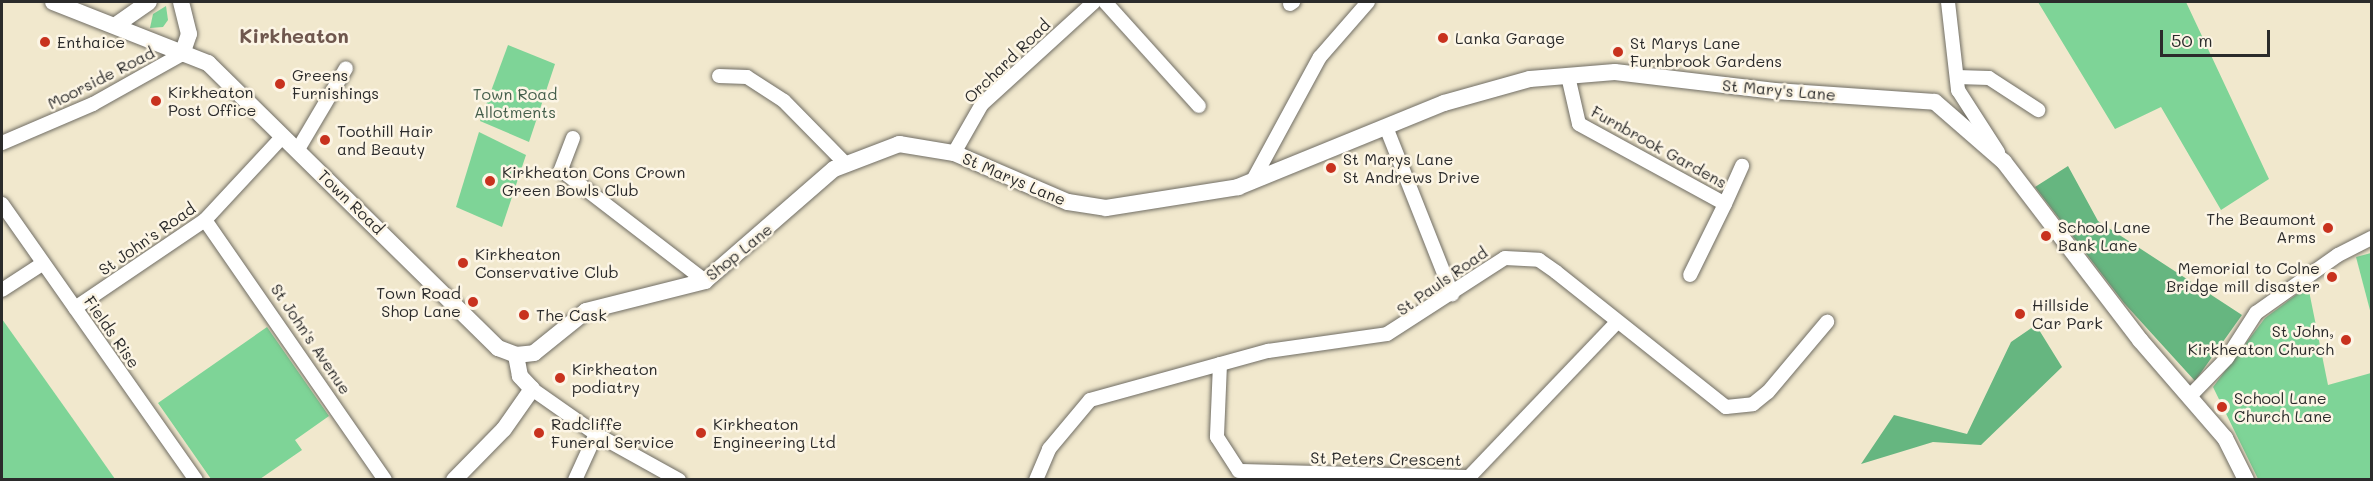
<!DOCTYPE html>
<html>
<head>
<meta charset="utf-8">
<style>
  body { margin:0 }
  #map { position:relative; width:2373px; height:481px; overflow:hidden; background:#f1e8cd; font-family:Mali,sans-serif }
  div>[style] { position:absolute }
  [style*='--x'] { left:calc(var(--x)*1px); top:calc(var(--y)*1px); width:calc(var(--w)*1px); rotate:calc(var(--a)*1deg) }
  .green>* { inset:0; background:#7ed497 }
  .forest>* { inset:0; background:#66b680 }
  .roads { filter:drop-shadow(0 0 2px #706d64) drop-shadow(0 0 2px #706d64) }
  .minor>* { height:14px; margin:-7px; padding:0 7px; transform-origin:7px; border-radius:7px; background:#fff }
  .tertiary>* { height:16px; margin:-8px; padding:0 8px; transform-origin:8px; border-radius:8px; background:#fff }
  .dots>* { width:16px; height:16px; translate:-50% -50%; box-sizing:border-box; border:3px solid #fcf5e5; border-radius:50% }
  span { translate:-50% -50%; white-space:nowrap; text-align:center; line-height:1.15; -webkit-text-stroke:5px #fcf5e5; paint-order:stroke }
  .poi-label { font-size:16px; color:#2b2b2b }
  .left { translate:0 -50%; text-align:left }
  .right { translate:-100% -50%; text-align:right }
  .street-label { font-size:16px; color:#2b2b2b }
  .park-label { font-size:16px; color:#445e4b }
  .quarter-label { font-size:20px; color:#6f574e; font-weight:700 }
  .frame { position:absolute; inset:0; border:3px solid #2b2b2b; pointer-events:none }
  .scale { position:absolute; left:2160px; top:30px; width:110px; height:27px; box-sizing:border-box; border:3px solid #2b2b2b; border-top:0; padding-left:8px; font-size:18px; line-height:21px; white-space:nowrap; color:#2b2b2b; -webkit-text-stroke:4px #fcf5e5; paint-order:stroke }
</style>
</head>
<body>
<div id="map">
  <div class="green">
    <div style="clip-path:polygon(2038px 2px,2186px 2px,2269px 179px,2221px 210px,2161px 107px,2115px 129px)"></div>
    <div style="clip-path:polygon(166px 6px,168px 20px,163px 27px,150px 28px,153px 14px)"></div>
    <div style="clip-path:polygon(508px 45px,555px 64px,529px 142px,480px 121px)"></div>
    <div style="clip-path:polygon(479px 132px,526px 155px,502px 227px,456px 207px)"></div>
    <div style="clip-path:polygon(2371px 253px,2372px 253px,2371px 314px,2356px 257px)"></div>
    <div style="clip-path:polygon(2308px 286px,2328px 385px,2371px 373px,2371px 479px,2258px 479px,2213px 387px,2265px 318px)"></div>
    <div style="clip-path:polygon(2px 319px,73px 419px,115px 479px,2px 479px)"></div>
    <div style="clip-path:polygon(267px 327px,329px 416px,295px 440px,302px 450px,260px 479px,211px 479px,158px 403px)"></div>
  </div>
  <div class="forest">
    <div style="clip-path:polygon(2068px 166px,2098px 221px,2242px 315px,2195px 381px,2124px 303px,2035px 187px)"></div>
    <div style="clip-path:polygon(2036px 325px,2062px 367px,1981px 445px,1933px 442px,1861px 464px,1894px 415px,1967px 434px,2011px 342px)"></div>
  </div>
  <div class="roads">
    <div class="minor">
      <div style="--x:1105;--y:2;--w:140;--a:47.9"></div>
      <div style="--x:1948;--y:2;--w:89;--a:83.5"></div>
      <div style="--x:1958;--y:90;--w:74;--a:57.2"></div>
      <div style="--x:1290;--y:4;--w:4;--a:-34"></div>
      <div style="--x:719;--y:76;--w:28;--a:2"></div>
      <div style="--x:747;--y:77;--w:44;--a:33"></div>
      <div style="--x:784;--y:101;--w:87;--a:45.5"></div>
      <div style="--x:1568;--y:76;--w:49;--a:77.1"></div>
      <div style="--x:1579;--y:124;--w:166;--a:28.7"></div>
      <div style="--x:1725;--y:204;--w:79;--a:116.2"></div>
      <div style="--x:1957;--y:77;--w:32;--a:2"></div>
      <div style="--x:1989;--y:78;--w:59;--a:33.1"></div>
      <div style="--x:1386;--y:127;--w:180;--a:68.4"></div>
      <div style="--x:573;--y:138;--w:34;--a:111"></div>
      <div style="--x:561;--y:170;--w:182;--a:37.6"></div>
      <div style="--x:2;--y:143;--w:99;--a:-23.2"></div>
      <div style="--x:93;--y:104;--w:102;--a:-29.3"></div>
      <div style="--x:297;--y:151;--w:96;--a:-59.4"></div>
      <div style="--x:954;--y:153;--w:56;--a:-60.3"></div>
      <div style="--x:982;--y:104;--w:151;--a:-42.3"></div>
      <div style="--x:1252;--y:182;--w:142;--a:-61.5"></div>
      <div style="--x:1320;--y:57;--w:73;--a:-48.9"></div>
      <div style="--x:2;--y:204;--w:337;--a:54.9"></div>
      <div style="--x:1725;--y:204;--w:42;--a:-65.9"></div>
      <div style="--x:205;--y:220;--w:316;--a:55.3"></div>
      <div style="--x:2;--y:290;--w:48;--a:-33"></div>
      <div style="--x:75;--y:308;--w:157;--a:-34.1"></div>
      <div style="--x:205;--y:220;--w:113;--a:-47.1"></div>
      <div style="--x:1220;--y:364;--w:73;--a:92.4"></div>
      <div style="--x:1217;--y:437;--w:40;--a:57.1"></div>
      <div style="--x:1239;--y:471;--w:230;--a:1.5"></div>
      <div style="--x:1469;--y:477;--w:214;--a:-46.3"></div>
      <div style="--x:532;--y:389;--w:78;--a:35.1"></div>
      <div style="--x:596;--y:434;--w:95;--a:29"></div>
      <div style="--x:2189;--y:397;--w:54;--a:-45.7"></div>
      <div style="--x:2227;--y:358;--w:54;--a:-57.2"></div>
      <div style="--x:2256;--y:313;--w:100;--a:-35.3"></div>
      <div style="--x:2338;--y:255;--w:38;--a:-27"></div>
      <div style="--x:575;--y:480;--w:51;--a:-65.5"></div>
      <div style="--x:1036;--y:480;--w:34;--a:-67"></div>
      <div style="--x:1049;--y:449;--w:64;--a:-50.1"></div>
      <div style="--x:1090;--y:400;--w:185;--a:-15.4"></div>
      <div style="--x:1268;--y:351;--w:120;--a:-8.1"></div>
      <div style="--x:1387;--y:334;--w:140;--a:-32.8"></div>
      <div style="--x:1505;--y:258;--w:34;--a:3"></div>
      <div style="--x:1539;--y:260;--w:21;--a:35"></div>
      <div style="--x:1556;--y:272;--w:217;--a:38.5"></div>
      <div style="--x:1726;--y:407;--w:27;--a:-6"></div>
      <div style="--x:1753;--y:404;--w:19;--a:-39"></div>
      <div style="--x:1768;--y:392;--w:92;--a:-49.9"></div>
    </div>
    <div class="tertiary">
      <div style="--x:53;--y:2;--w:167;--a:21.5"></div>
      <div style="--x:208;--y:63;--w:407;--a:44.5"></div>
      <div style="--x:498;--y:348;--w:19;--a:21"></div>
      <div style="--x:516;--y:355;--w:18;--a:-6"></div>
      <div style="--x:534;--y:353;--w:67;--a:-38.9"></div>
      <div style="--x:586;--y:311;--w:123;--a:-14.1"></div>
      <div style="--x:705;--y:281;--w:171;--a:-41"></div>
      <div style="--x:834;--y:169;--w:70;--a:-21"></div>
      <div style="--x:899;--y:144;--w:56;--a:9.3"></div>
      <div style="--x:954;--y:153;--w:124;--a:23.3"></div>
      <div style="--x:1068;--y:202;--w:38;--a:9"></div>
      <div style="--x:1106;--y:208;--w:134;--a:-9"></div>
      <div style="--x:1238;--y:187;--w:222;--a:-22.2"></div>
      <div style="--x:1444;--y:103;--w:89;--a:-15.6"></div>
      <div style="--x:1530;--y:79;--w:85;--a:-4.7"></div>
      <div style="--x:1615;--y:72;--w:161;--a:6.8"></div>
      <div style="--x:1775;--y:91;--w:160;--a:3.9"></div>
      <div style="--x:1935;--y:102;--w:91;--a:41"></div>
      <div style="--x:2004;--y:162;--w:224;--a:52.6"></div>
      <div style="--x:2140;--y:340;--w:130;--a:49.1"></div>
      <div style="--x:2225;--y:438;--w:47;--a:63.4"></div>
      <div style="--x:181;--y:2;--w:33;--a:76"></div>
      <div style="--x:189;--y:34;--w:21;--a:109"></div>
      <div style="--x:116;--y:25;--w:40;--a:-34.9"></div>
      <div style="--x:454;--y:480;--w:71;--a:-45.6"></div>
      <div style="--x:504;--y:429;--w:49;--a:-55"></div>
      <div style="--x:532;--y:389;--w:18;--a:-133"></div>
      <div style="--x:520;--y:376;--w:21;--a:-101"></div>
    </div>
  </div>
  <div class="dots">
    <div style="left:1443px;top:38px;background:#c8321e"></div>
    <div style="left:45px;top:42px;background:#c8321e"></div>
    <div style="left:1618px;top:52px;background:#c8321e"></div>
    <div style="left:280px;top:84px;background:#c8321e"></div>
    <div style="left:156px;top:101px;background:#c8321e"></div>
    <div style="left:325px;top:140px;background:#c8321e"></div>
    <div style="left:1331px;top:168px;background:#c8321e"></div>
    <div style="left:490px;top:181px;background:#c8321e"></div>
    <div style="left:2328px;top:228px;background:#c8321e"></div>
    <div style="left:2046px;top:236px;background:#c8321e"></div>
    <div style="left:463px;top:263px;background:#c8321e"></div>
    <div style="left:2332px;top:277px;background:#c8321e"></div>
    <div style="left:473px;top:302px;background:#c8321e"></div>
    <div style="left:2020px;top:314px;background:#c8321e"></div>
    <div style="left:524px;top:315px;background:#c8321e"></div>
    <div style="left:2346px;top:340px;background:#c8321e"></div>
    <div style="left:560px;top:378px;background:#c8321e"></div>
    <div style="left:2222px;top:407px;background:#c8321e"></div>
    <div style="left:539px;top:433px;background:#c8321e"></div>
    <div style="left:701px;top:433px;background:#c8321e"></div>
  </div>
  <div class="poi-label">
    <span class="left" style="left:1455px;top:38px">Lanka Garage</span>
    <span class="left" style="left:57px;top:42px">Enthaice</span>
    <span class="left" style="left:1630px;top:52px">St Marys Lane<br>Furnbrook Gardens</span>
    <span class="left" style="left:292px;top:84px">Greens<br>Furnishings</span>
    <span class="left" style="left:168px;top:101px">Kirkheaton<br>Post Office</span>
    <span class="left" style="left:337px;top:140px">Toothill Hair<br>and Beauty</span>
    <span class="left" style="left:1343px;top:168px">St Marys Lane<br>St Andrews Drive</span>
    <span class="left" style="left:502px;top:181px">Kirkheaton Cons Crown<br>Green Bowls Club</span>
    <span class="right" style="left:2316px;top:228px">The Beaumont<br>Arms</span>
    <span class="left" style="left:2058px;top:236px">School Lane<br>Bank Lane</span>
    <span class="left" style="left:475px;top:263px">Kirkheaton<br>Conservative Club</span>
    <span class="right" style="left:2320px;top:277px">Memorial to Colne<br>Bridge mill disaster</span>
    <span class="right" style="left:461px;top:302px">Town Road<br>Shop Lane</span>
    <span class="left" style="left:2032px;top:314px">Hillside<br>Car Park</span>
    <span class="left" style="left:536px;top:315px">The Cask</span>
    <span class="right" style="left:2334px;top:340px">St John,<br>Kirkheaton Church</span>
    <span class="left" style="left:572px;top:378px">Kirkheaton<br>podiatry</span>
    <span class="left" style="left:2234px;top:407px">School Lane<br>Church Lane</span>
    <span class="left" style="left:551px;top:433px">Radcliffe<br>Funeral Service</span>
    <span class="left" style="left:713px;top:433px">Kirkheaton<br>Engineering Ltd</span>
  </div>
  <div class="street-label">
    <span style="left:1007px;top:61px;rotate:-44deg">Orchard Road</span>
    <span style="left:101px;top:78px;rotate:-27deg">Moorside Road</span>
    <span style="left:1779px;top:90px;rotate:5deg">St Mary's Lane</span>
    <span style="left:1659px;top:147px;rotate:29deg">Furnbrook Gardens</span>
    <span style="left:1014px;top:179px;rotate:23deg">St Marys Lane</span>
    <span style="left:351px;top:202px;rotate:44deg">Town Road</span>
    <span style="left:147px;top:239px;rotate:-35deg">St John's Road</span>
    <span style="left:739px;top:252px;rotate:-39deg">Shop Lane</span>
    <span style="left:1442px;top:281px;rotate:-35deg">St Pauls Road</span>
    <span style="left:112px;top:332px;rotate:55deg">Fields Rise</span>
    <span style="left:311px;top:339px;rotate:56deg">St John's Avenue</span>
    <span style="left:1386px;top:459px;rotate:1deg">St Peters Crescent</span>
  </div>
  <div class="park-label">
    <span style="left:515px;top:103px">Town Road<br>Allotments</span>
  </div>
  <div class="quarter-label">
    <span style="left:294px;top:35px">Kirkheaton</span>
  </div>
  <div class="frame"></div>
  <div class="scale">50 m</div>
</div>
</body>
</html>
